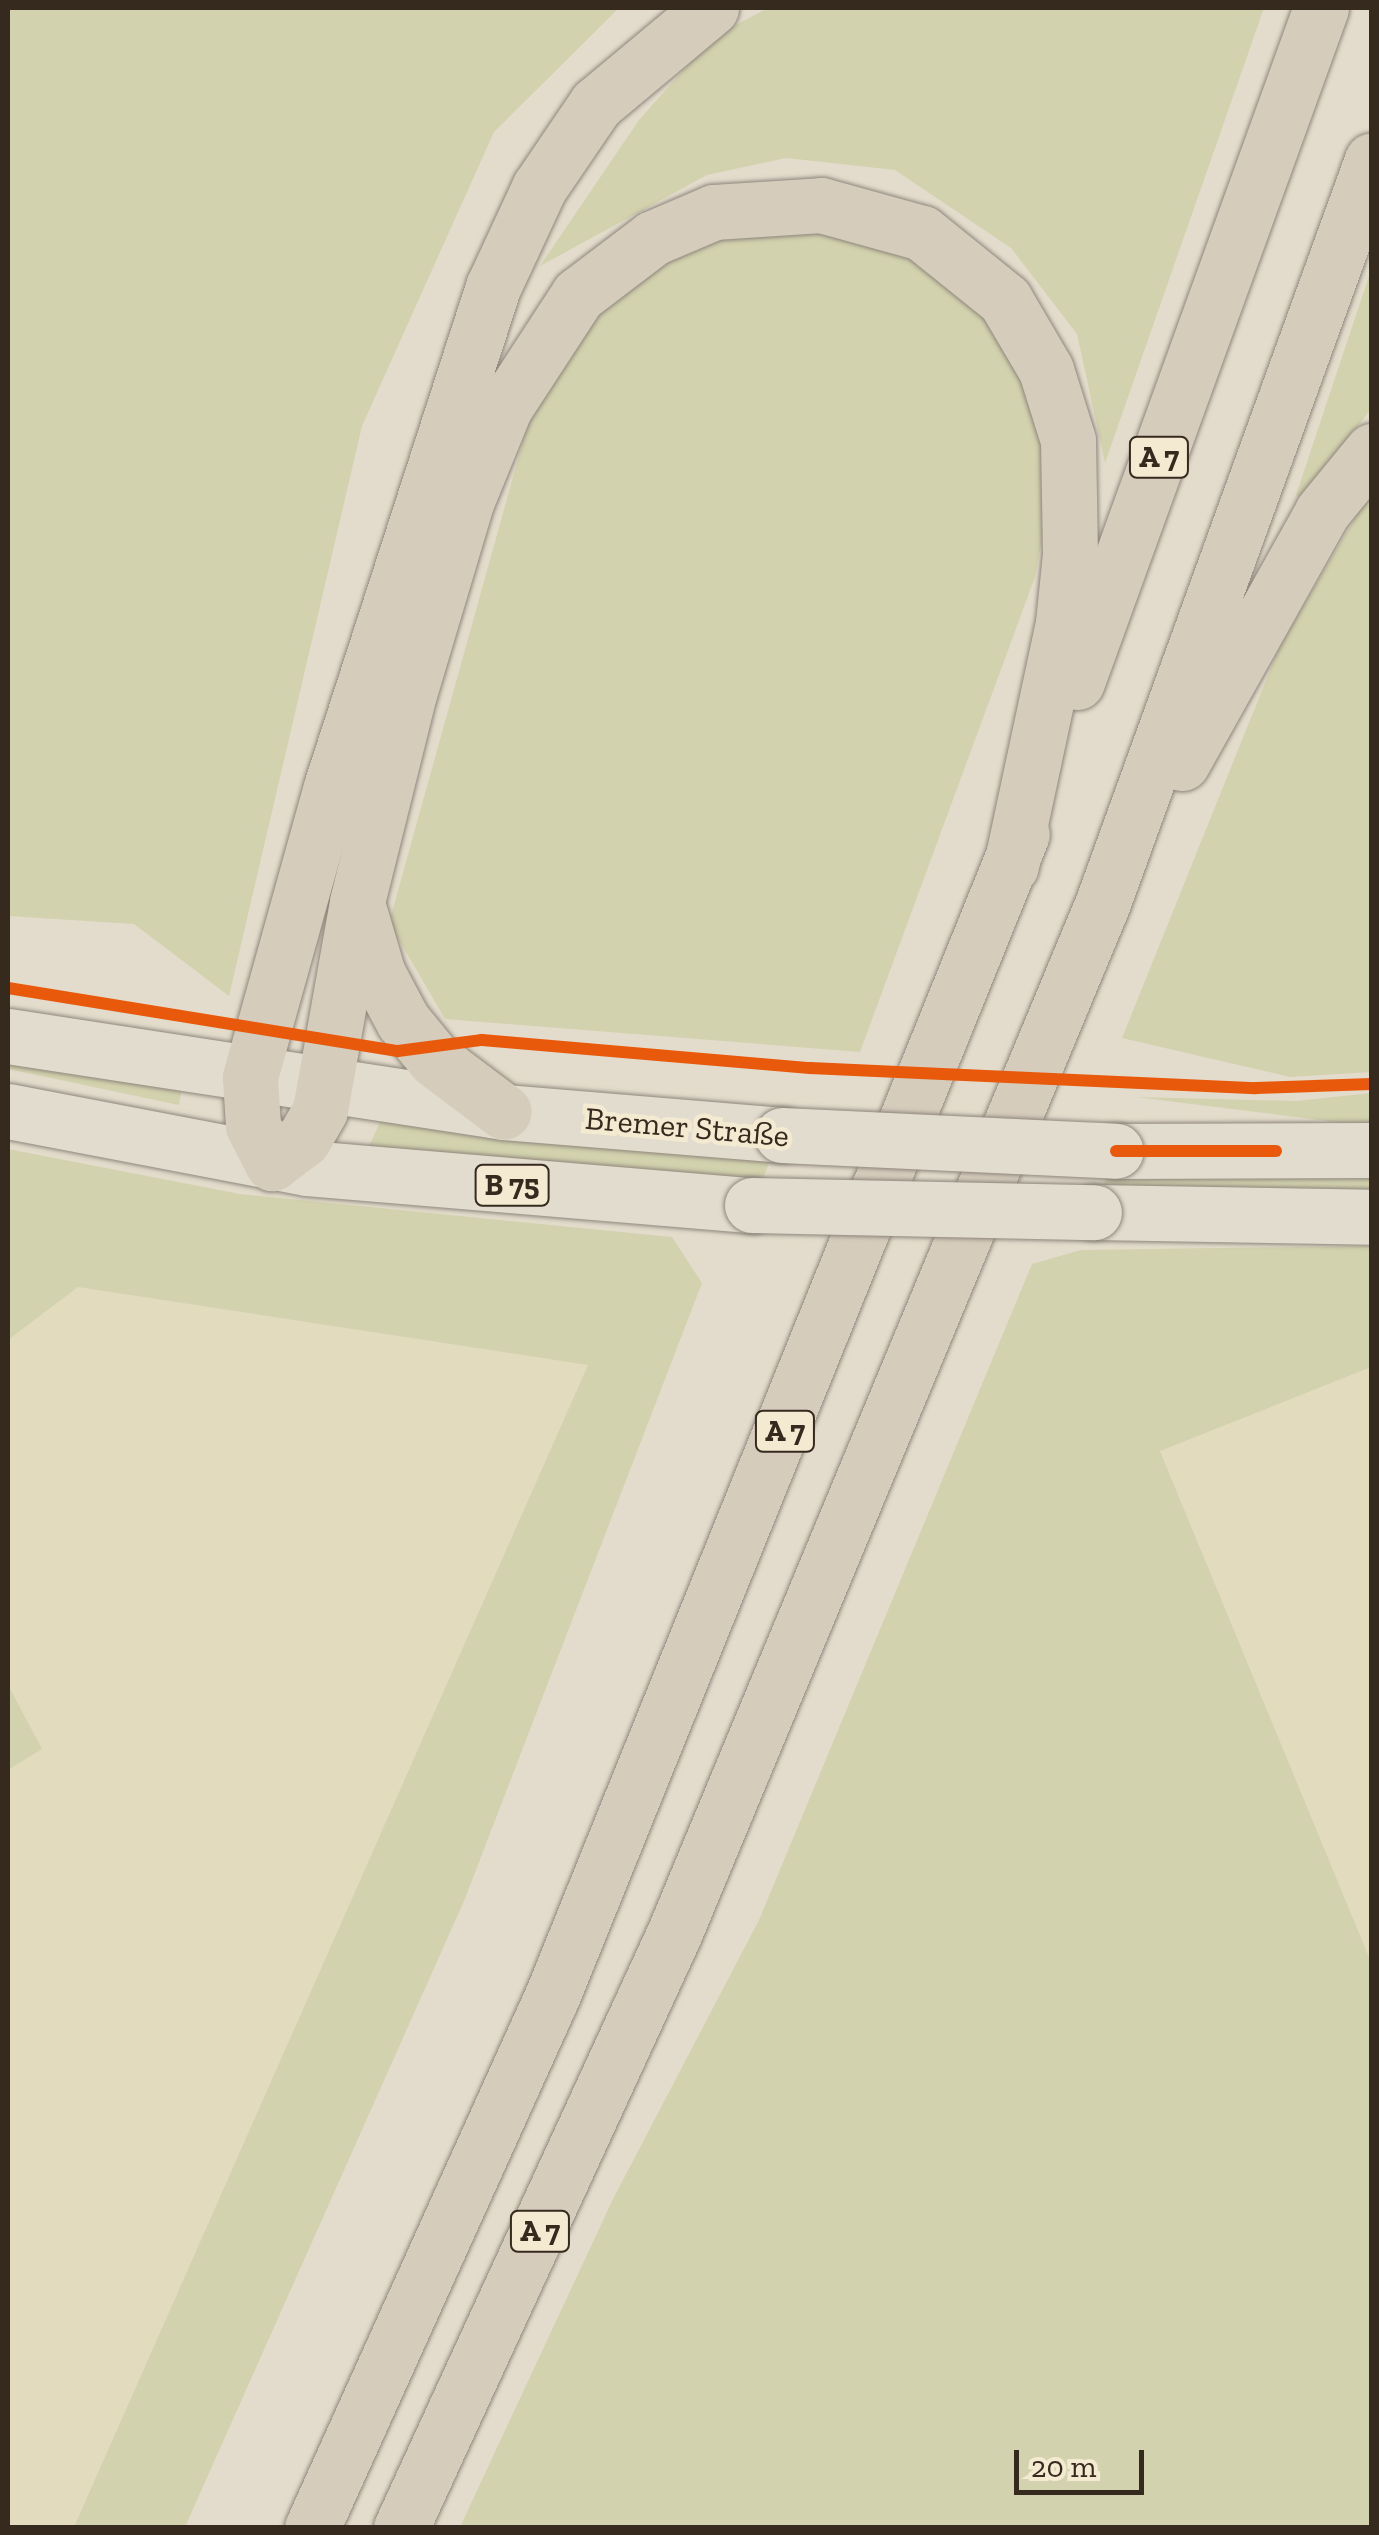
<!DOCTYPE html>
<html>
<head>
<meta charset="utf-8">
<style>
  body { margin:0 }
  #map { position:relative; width:1379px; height:2535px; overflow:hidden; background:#e3dccc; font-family:"Zilla Slab",serif }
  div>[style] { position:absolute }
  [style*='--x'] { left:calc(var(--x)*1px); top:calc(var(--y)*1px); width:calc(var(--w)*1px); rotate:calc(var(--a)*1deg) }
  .farmland>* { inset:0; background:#e2dbbd }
  .green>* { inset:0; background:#d2d2ae }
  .roads { filter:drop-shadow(0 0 2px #8e867c) drop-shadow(0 0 2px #8e867c) }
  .primary>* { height:55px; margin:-27.5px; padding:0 27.5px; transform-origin:27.5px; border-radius:27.5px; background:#e2dccf }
  .motorway>* { height:55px; margin:-27.5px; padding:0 27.5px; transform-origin:27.5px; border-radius:27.5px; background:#d6ccbc }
  .bridges { filter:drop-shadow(0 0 2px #8e867c) drop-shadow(0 0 2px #8e867c) }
  .primary-bridge>* { height:55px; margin:-27.5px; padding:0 27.5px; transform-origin:27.5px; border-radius:27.5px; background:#e2dccf }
  .cycleway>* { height:12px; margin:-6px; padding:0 6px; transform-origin:6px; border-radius:6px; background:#e8590c }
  span { translate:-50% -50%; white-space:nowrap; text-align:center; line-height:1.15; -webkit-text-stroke:9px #f4ead1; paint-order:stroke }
  .shield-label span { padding:2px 8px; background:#f4ead1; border:2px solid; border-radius:8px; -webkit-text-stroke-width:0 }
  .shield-label { font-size:30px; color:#36291e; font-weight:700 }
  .street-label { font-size:32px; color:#36291e }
  .frame { position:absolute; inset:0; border:10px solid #36291e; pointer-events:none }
  .scale { position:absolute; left:1014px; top:2450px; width:130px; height:45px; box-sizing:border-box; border:5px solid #36291e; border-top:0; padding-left:12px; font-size:30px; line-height:35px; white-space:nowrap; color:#36291e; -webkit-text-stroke:8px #f4ead1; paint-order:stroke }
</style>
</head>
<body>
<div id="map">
  <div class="farmland">
    <div style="clip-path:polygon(77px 1287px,588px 1365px,74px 2527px,8px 2527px,8px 1770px,42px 1749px,8px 1685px,8px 1340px)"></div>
    <div style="clip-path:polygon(1371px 1367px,1371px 1962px,1160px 1450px)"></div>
  </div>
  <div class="green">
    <div style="clip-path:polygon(8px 8px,619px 8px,494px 132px,362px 426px,229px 996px,134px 924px,8px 916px)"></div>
    <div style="clip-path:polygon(768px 8px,1264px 8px,1105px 463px,1077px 334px,1011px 248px,895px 170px,786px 158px,707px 175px,540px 266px,639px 120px,713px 37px)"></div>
    <div style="clip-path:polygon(810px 226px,912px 257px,986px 318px,1008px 346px,1043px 443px,1044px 529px,1035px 577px,860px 1052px,445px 1019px,389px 923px,530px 416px,580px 327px,624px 285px,699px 241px)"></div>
    <div style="clip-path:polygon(1371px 270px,1371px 409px,1303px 500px,1296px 495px)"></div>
    <div style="clip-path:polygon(1371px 490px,1371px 1072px,1290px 1077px,1122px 1038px,1279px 648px)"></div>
    <div style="clip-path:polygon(8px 1055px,182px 1088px,179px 1105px,8px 1069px)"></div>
    <div style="clip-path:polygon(1371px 1093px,1371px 1124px,1360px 1125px,1136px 1097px,1296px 1101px)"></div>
    <div style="clip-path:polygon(382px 1118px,771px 1159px,761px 1182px,369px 1146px)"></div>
    <div style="clip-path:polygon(8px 1149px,240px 1194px,672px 1237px,702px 1283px,464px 1901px,185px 2527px,74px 2527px,588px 1365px,78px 1287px,8px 1340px)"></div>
    <div style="clip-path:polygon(1371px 1171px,1371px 1191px,1101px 1191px,1108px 1173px)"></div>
    <div style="clip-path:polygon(1371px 1246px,1371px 1367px,1160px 1451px,1371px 1962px,1371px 2527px,460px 2527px,613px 2199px,759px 1920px,1032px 1264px,1081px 1250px)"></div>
    <div style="clip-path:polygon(8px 1685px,42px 1749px,8px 1770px)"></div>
  </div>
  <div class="roads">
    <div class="primary">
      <div style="--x:8;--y:1036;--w:502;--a:8.71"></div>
      <div style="--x:504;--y:1112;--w:279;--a:4.7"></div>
      <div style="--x:8;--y:1111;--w:304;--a:10.8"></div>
      <div style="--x:307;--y:1168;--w:447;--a:4.8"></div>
      <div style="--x:1116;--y:1151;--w:256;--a:-0.2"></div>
      <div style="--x:1094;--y:1212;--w:278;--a:1"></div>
    </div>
    <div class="motorway">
      <div style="--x:711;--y:8;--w:150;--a:140.1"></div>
      <div style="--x:596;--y:104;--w:102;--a:124.2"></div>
      <div style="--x:539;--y:188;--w:109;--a:114.9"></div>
      <div style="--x:493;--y:287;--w:526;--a:107.95"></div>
      <div style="--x:331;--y:787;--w:302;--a:105.6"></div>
      <div style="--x:250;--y:1078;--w:48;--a:86.4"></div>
      <div style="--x:253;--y:1126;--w:42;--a:62.8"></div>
      <div style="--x:272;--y:1163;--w:39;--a:-37"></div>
      <div style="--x:303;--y:1140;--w:34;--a:-60"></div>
      <div style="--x:320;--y:1110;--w:211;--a:-79.9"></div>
      <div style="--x:357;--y:902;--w:214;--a:-76"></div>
      <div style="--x:409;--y:694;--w:202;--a:-73.4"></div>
      <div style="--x:467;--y:500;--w:100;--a:-67.8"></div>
      <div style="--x:505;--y:407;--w:134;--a:-56.9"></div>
      <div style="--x:578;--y:295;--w:94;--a:-37.2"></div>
      <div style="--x:653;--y:238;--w:66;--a:-23.1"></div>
      <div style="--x:714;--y:212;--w:107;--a:-3.7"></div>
      <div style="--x:821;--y:205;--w:105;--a:15.5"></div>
      <div style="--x:922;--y:233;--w:107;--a:38.9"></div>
      <div style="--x:1005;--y:300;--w:81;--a:59.6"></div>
      <div style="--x:1046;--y:370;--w:73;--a:72.6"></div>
      <div style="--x:1068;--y:440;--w:114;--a:89"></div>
      <div style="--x:1070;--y:554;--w:69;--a:95.8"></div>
      <div style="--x:1063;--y:623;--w:249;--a:102.1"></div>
      <div style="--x:1077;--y:682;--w:717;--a:-70.1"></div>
      <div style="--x:1182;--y:763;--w:287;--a:-60.8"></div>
      <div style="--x:1322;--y:512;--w:79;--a:-50.7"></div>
      <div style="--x:359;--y:910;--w:67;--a:73.5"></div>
      <div style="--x:378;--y:974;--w:53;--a:62"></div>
      <div style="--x:403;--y:1021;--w:50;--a:50.6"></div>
      <div style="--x:435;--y:1060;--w:86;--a:37"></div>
      <div style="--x:312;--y:2528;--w:586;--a:-65.71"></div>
      <div style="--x:553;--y:1994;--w:1251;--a:-67.99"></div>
      <div style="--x:401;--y:2528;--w:654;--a:-65.32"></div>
      <div style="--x:674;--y:1934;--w:1114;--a:-67.42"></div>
      <div style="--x:1102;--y:905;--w:792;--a:-70.08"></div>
    </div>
  </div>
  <div class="bridges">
    <div class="primary-bridge">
      <div style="--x:782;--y:1135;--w:334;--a:2.7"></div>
      <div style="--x:752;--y:1205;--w:342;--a:1.2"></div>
    </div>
  </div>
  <div class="cycleway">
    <div style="--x:8;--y:988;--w:395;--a:9.2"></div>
    <div style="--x:398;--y:1051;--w:85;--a:-7.5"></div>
    <div style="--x:482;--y:1040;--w:329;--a:4.9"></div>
    <div style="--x:810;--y:1068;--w:446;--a:2.6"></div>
    <div style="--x:1256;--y:1088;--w:116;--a:-2"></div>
    <div style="--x:1116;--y:1151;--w:160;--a:0"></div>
  </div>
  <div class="shield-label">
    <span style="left:1159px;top:457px">A 7</span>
    <span style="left:512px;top:1185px">B 75</span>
    <span style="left:785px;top:1431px">A 7</span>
    <span style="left:540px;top:2231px">A 7</span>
  </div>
  <div class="street-label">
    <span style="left:687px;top:1127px;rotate:5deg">Bremer Straße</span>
  </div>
  <div class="frame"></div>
  <div class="scale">20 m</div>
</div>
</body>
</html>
